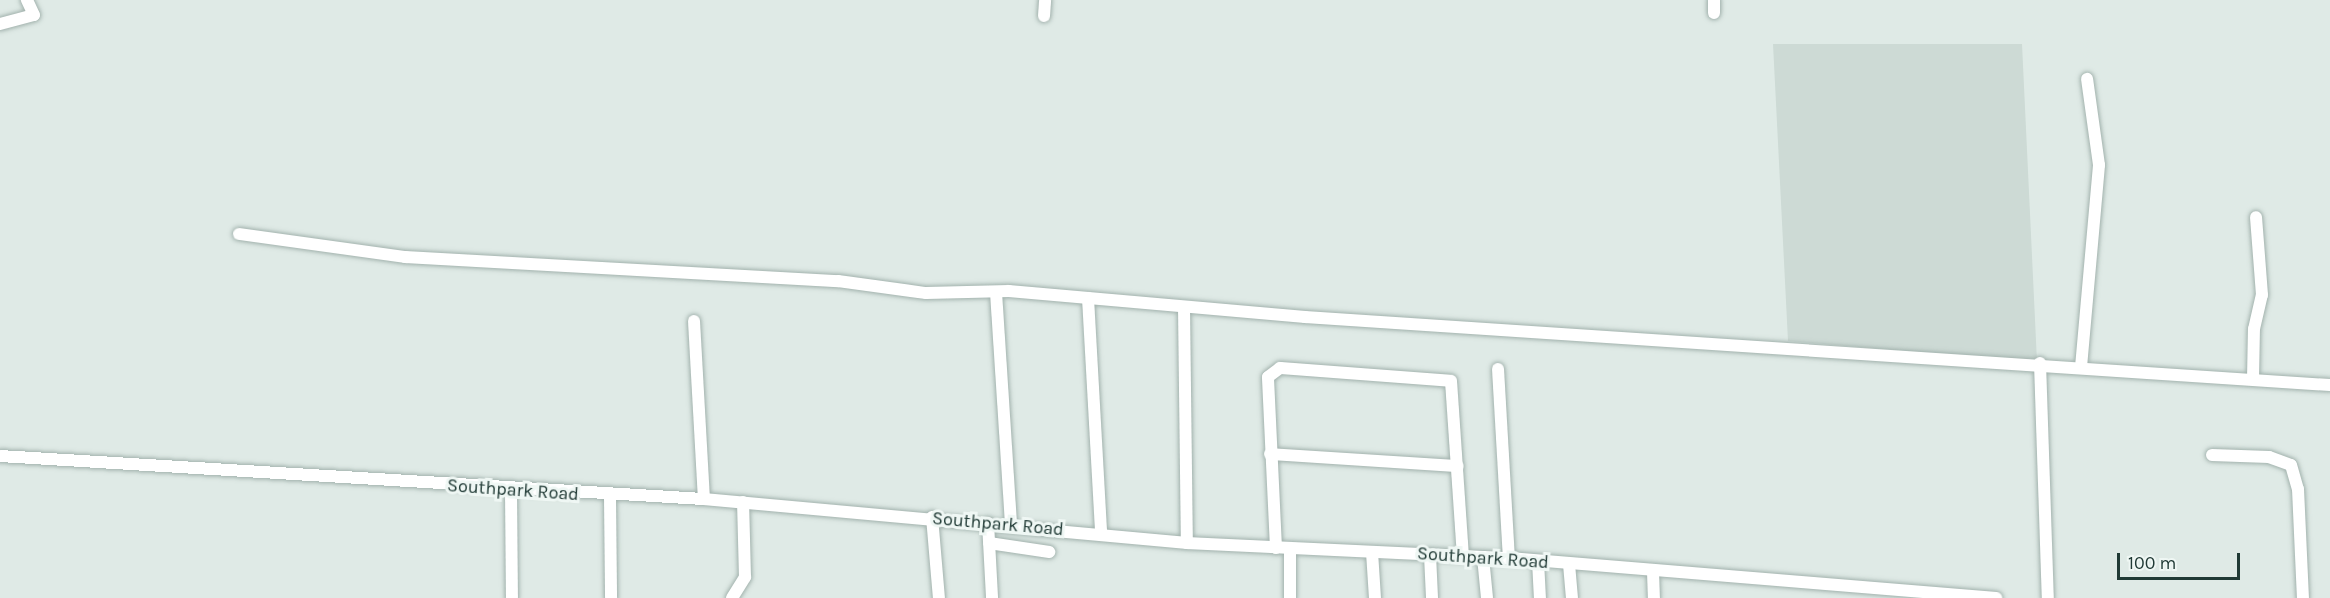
<!DOCTYPE html>
<html>
<head>
<meta charset="utf-8">
<style>
  body { margin:0 }
  #map { position:relative; width:2330px; height:598px; overflow:hidden; background:#dfeae6; font-family:Karla,sans-serif }
  div>[style] { position:absolute }
  [style*='--x'] { left:calc(var(--x)*1px); top:calc(var(--y)*1px); width:calc(var(--w)*1px); rotate:calc(var(--a)*1deg) }
  .built>* { inset:0; background:#cddad5 }
  .roads { filter:drop-shadow(0 0 2px #a2b2ad) drop-shadow(0 0 2px #a2b2ad) }
  .minor>* { height:12px; margin:-6px; padding:0 6px; transform-origin:6px; border-radius:6px; background:#fff }
  span { translate:-50% -50%; white-space:nowrap; text-align:center; line-height:1.15; -webkit-text-stroke:6px #eff7f4; paint-order:stroke }
  .street-label { font-size:18px; color:#203a35 }
  .scale { position:absolute; left:2117px; top:553px; width:123px; height:27px; box-sizing:border-box; border:3px solid #203a35; border-top:0; padding-left:8px; font-size:18px; line-height:21px; white-space:nowrap; color:#203a35; -webkit-text-stroke:4px #eff7f4; paint-order:stroke }
</style>
</head>
<body>
<div id="map">
  <div class="built">
    <div style="clip-path:polygon(1773px 44px,2022px 44px,2037px 362px,1788px 341px)"></div>
  </div>
  <div class="roads">
    <div class="minor">
      <div style="--x:1714;--y:0;--w:13;--a:90"></div>
      <div style="--x:1044;--y:16;--w:16;--a:-86"></div>
      <div style="--x:0;--y:24;--w:35;--a:-15"></div>
      <div style="--x:34;--y:15;--w:17;--a:-115"></div>
      <div style="--x:239;--y:234;--w:168;--a:7.9"></div>
      <div style="--x:405;--y:257;--w:434;--a:3.2"></div>
      <div style="--x:838;--y:281;--w:89;--a:7.8"></div>
      <div style="--x:926;--y:293;--w:83;--a:-1.4"></div>
      <div style="--x:1009;--y:291;--w:297;--a:5"></div>
      <div style="--x:1305;--y:317;--w:1027;--a:3.8"></div>
      <div style="--x:996;--y:292;--w:233;--a:86.3"></div>
      <div style="--x:1088;--y:298;--w:235;--a:86.8"></div>
      <div style="--x:1184;--y:307;--w:236;--a:89.3"></div>
      <div style="--x:694;--y:321;--w:178;--a:86.8"></div>
      <div style="--x:2040;--y:363;--w:235;--a:88.1"></div>
      <div style="--x:2081;--y:367;--w:203;--a:-84.9"></div>
      <div style="--x:2099;--y:165;--w:87;--a:-97.9"></div>
      <div style="--x:1498;--y:369;--w:189;--a:86.7"></div>
      <div style="--x:2253;--y:379;--w:50;--a:-88.9"></div>
      <div style="--x:2254;--y:329;--w:35;--a:-77"></div>
      <div style="--x:2262;--y:295;--w:78;--a:-94.4"></div>
      <div style="--x:1270;--y:454;--w:188;--a:3.7"></div>
      <div style="--x:2212;--y:455;--w:57;--a:2"></div>
      <div style="--x:2269;--y:457;--w:23;--a:20"></div>
      <div style="--x:2291;--y:465;--w:25;--a:74"></div>
      <div style="--x:2298;--y:489;--w:109;--a:87.4"></div>
      <div style="--x:0;--y:456;--w:705;--a:3.5"></div>
      <div style="--x:704;--y:499;--w:485;--a:5.2"></div>
      <div style="--x:1187;--y:543;--w:322;--a:2.7"></div>
      <div style="--x:1509;--y:558;--w:489;--a:4.7"></div>
      <div style="--x:511;--y:490;--w:108;--a:89.5"></div>
      <div style="--x:610;--y:497;--w:101;--a:89.4"></div>
      <div style="--x:932;--y:517;--w:81;--a:85.1"></div>
      <div style="--x:988;--y:523;--w:75;--a:86.9"></div>
      <div style="--x:989;--y:543;--w:61;--a:8.5"></div>
      <div style="--x:1276;--y:548;--w:171;--a:-92.7"></div>
      <div style="--x:1268;--y:377;--w:15;--a:-37"></div>
      <div style="--x:1280;--y:368;--w:171;--a:4.3"></div>
      <div style="--x:1451;--y:381;--w:175;--a:86.1"></div>
      <div style="--x:1290;--y:548;--w:50;--a:90"></div>
      <div style="--x:1372;--y:552;--w:46;--a:86.3"></div>
      <div style="--x:1430;--y:555;--w:43;--a:87.3"></div>
      <div style="--x:1483;--y:557;--w:41;--a:84.4"></div>
      <div style="--x:1538;--y:561;--w:37;--a:87"></div>
      <div style="--x:1569;--y:564;--w:34;--a:85"></div>
      <div style="--x:1653;--y:572;--w:26;--a:88"></div>
      <div style="--x:732;--y:598;--w:25;--a:-58"></div>
      <div style="--x:745;--y:577;--w:75;--a:-91.5"></div>
    </div>
  </div>
  <div class="street-label">
    <span style="left:513px;top:490px;rotate:4deg">Southpark Road</span>
    <span style="left:998px;top:524px;rotate:5deg">Southpark Road</span>
    <span style="left:1483px;top:558px;rotate:4deg">Southpark Road</span>
  </div>
  <div class="scale">100 m</div>
</div>
</body>
</html>
